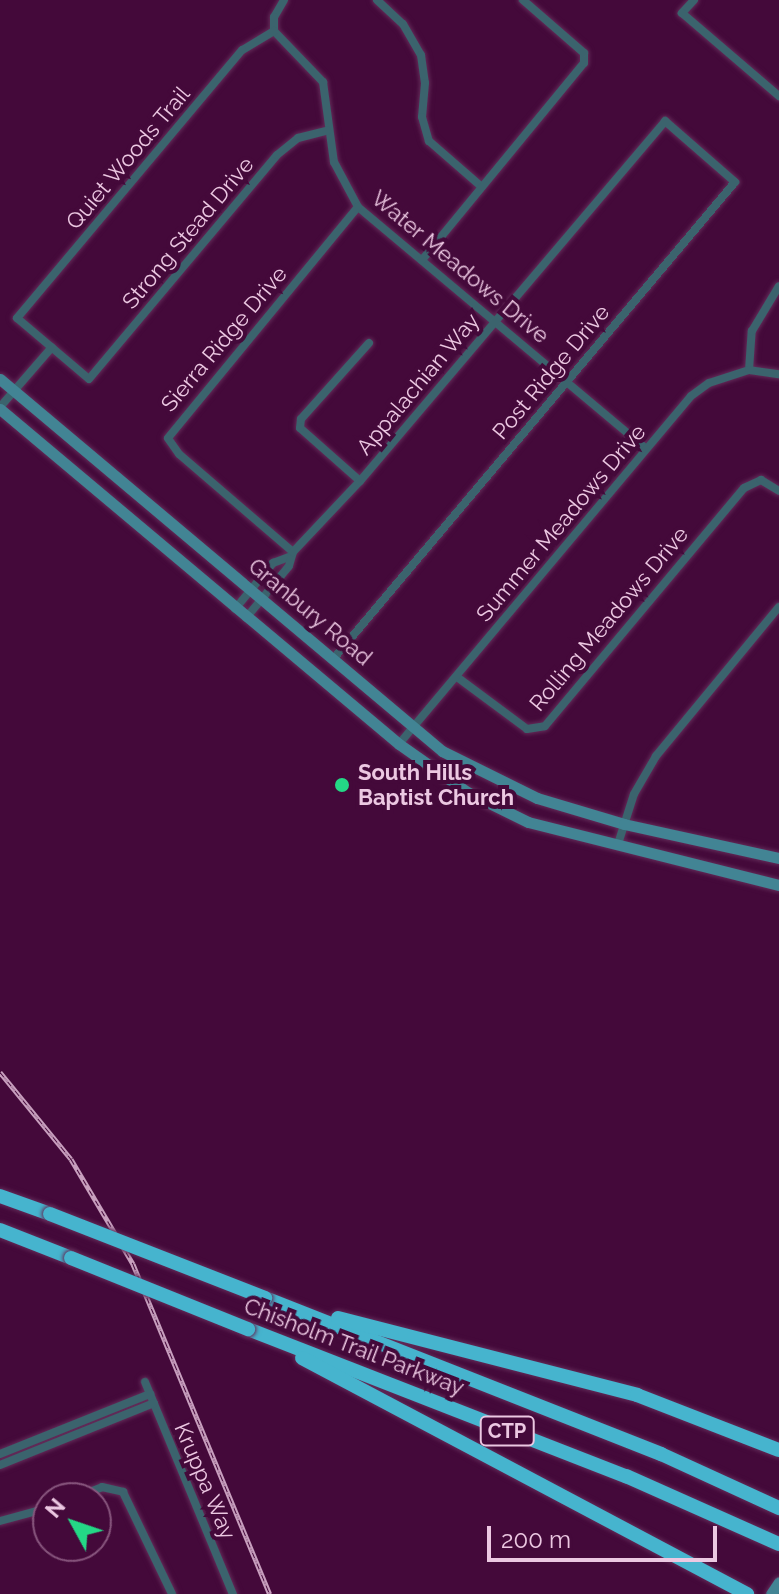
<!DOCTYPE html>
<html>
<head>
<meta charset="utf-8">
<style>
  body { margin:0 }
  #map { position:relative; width:779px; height:1594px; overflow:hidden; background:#44093a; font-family:Raleway,sans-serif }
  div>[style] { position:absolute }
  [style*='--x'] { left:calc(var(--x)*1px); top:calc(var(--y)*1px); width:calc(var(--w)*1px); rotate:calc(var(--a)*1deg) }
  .roads { filter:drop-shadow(0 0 2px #622b58) drop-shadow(0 0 2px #622b58) }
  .minor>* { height:8px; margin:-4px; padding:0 4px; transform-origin:4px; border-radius:4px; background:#3b636d }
  .secondary>* { height:11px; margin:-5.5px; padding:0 5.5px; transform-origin:5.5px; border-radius:5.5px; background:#428494 }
  .motorway>* { height:14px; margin:-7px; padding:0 7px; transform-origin:7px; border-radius:7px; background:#46b4ce }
  .rail>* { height:5px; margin-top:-2.5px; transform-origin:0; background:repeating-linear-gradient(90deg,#44093a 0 6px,#c89fbe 0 12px); box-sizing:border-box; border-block:2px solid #c89fbe }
  .bridges { filter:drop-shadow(0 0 2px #622b58) drop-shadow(0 0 2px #622b58) }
  .motorway-bridge>* { height:14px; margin:-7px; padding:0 7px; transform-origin:7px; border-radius:7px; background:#46b4ce }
  .dots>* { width:22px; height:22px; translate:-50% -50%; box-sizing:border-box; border:4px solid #44093a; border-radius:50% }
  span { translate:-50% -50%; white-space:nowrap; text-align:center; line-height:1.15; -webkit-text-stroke:8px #44093a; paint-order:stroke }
  .shield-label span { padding:2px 6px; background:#44093a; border:2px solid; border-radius:6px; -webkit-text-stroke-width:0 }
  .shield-label { font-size:20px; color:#ecc8e2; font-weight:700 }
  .street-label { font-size:22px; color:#ecc8e2 }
  .poi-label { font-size:22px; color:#ecc8e2; font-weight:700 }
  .left { translate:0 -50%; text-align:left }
  .north { position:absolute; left:32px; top:1482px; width:80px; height:80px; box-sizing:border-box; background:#44093a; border:2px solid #87557d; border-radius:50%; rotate:310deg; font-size:22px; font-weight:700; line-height:32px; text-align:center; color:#ecc8e2 }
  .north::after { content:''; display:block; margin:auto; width:28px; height:36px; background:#24d886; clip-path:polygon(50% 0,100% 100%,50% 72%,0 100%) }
  .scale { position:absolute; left:487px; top:1526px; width:230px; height:36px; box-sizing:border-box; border:4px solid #ecc8e2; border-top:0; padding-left:10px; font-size:24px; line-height:28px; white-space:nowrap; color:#ecc8e2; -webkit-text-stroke:6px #44093a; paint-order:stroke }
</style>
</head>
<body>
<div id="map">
  <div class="roads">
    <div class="minor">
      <div style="--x:284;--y:0;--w:20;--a:120"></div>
      <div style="--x:274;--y:17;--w:14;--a:90"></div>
      <div style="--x:274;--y:31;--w:71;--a:46.1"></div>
      <div style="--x:323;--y:82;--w:81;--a:82.2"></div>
      <div style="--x:334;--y:162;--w:51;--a:61.9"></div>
      <div style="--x:358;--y:207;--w:375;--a:40"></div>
      <div style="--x:377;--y:0;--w:35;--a:43"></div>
      <div style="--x:403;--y:24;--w:36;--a:60"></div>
      <div style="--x:421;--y:55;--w:28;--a:82"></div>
      <div style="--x:425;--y:83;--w:34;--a:95"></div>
      <div style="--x:422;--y:117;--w:25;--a:74"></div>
      <div style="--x:429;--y:141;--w:70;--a:41"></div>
      <div style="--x:694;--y:0;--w:18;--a:133"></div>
      <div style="--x:682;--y:13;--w:128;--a:40.6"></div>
      <div style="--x:274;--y:31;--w:37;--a:149"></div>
      <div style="--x:242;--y:50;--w:350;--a:130"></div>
      <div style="--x:17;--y:318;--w:94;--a:40.3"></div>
      <div style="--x:89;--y:379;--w:292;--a:-50"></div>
      <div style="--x:277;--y:155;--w:27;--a:-39"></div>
      <div style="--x:298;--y:138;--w:30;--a:-14"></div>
      <div style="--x:422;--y:260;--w:255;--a:-50.6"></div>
      <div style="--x:584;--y:63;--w:10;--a:-90"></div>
      <div style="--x:584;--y:53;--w:81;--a:-139"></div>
      <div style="--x:749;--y:370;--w:39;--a:-86"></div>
      <div style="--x:752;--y:331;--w:52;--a:-59"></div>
      <div style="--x:0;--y:407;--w:79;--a:-49.1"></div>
      <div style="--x:360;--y:481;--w:80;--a:-138.5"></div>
      <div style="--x:300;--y:428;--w:9;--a:-84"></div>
      <div style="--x:301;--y:419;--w:102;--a:-48.2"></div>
      <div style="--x:293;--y:552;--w:150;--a:-139.3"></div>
      <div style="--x:179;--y:454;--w:19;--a:-125"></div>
      <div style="--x:168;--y:438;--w:299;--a:-50.6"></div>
      <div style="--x:235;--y:609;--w:60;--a:-50.4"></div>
      <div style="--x:273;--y:563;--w:17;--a:-21"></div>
      <div style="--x:246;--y:618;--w:67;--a:-50.4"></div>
      <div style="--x:289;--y:566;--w:15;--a:-74"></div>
      <div style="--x:293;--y:552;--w:98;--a:-46.7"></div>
      <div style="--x:360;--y:481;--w:472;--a:-49.7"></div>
      <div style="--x:665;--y:121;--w:93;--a:41.1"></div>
      <div style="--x:735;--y:182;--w:621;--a:130.1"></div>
      <div style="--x:457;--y:677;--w:87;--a:36.6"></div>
      <div style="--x:527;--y:729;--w:18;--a:-9"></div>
      <div style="--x:545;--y:726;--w:310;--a:-50.1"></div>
      <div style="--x:744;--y:488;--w:19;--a:-25"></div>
      <div style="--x:761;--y:480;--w:21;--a:31"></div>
      <div style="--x:399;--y:744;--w:454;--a:-50"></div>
      <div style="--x:691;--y:396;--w:22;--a:-36"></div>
      <div style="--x:709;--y:383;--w:42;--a:-18"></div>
      <div style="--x:749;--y:370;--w:30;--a:8"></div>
      <div style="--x:618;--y:844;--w:52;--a:-72.3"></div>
      <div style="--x:634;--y:794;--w:44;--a:-59.9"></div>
      <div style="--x:656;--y:756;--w:193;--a:-50.5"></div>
      <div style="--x:145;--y:1382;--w:230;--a:67.5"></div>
      <div style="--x:0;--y:1454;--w:162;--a:-21.8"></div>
      <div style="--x:0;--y:1465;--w:166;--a:-21.9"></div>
      <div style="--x:74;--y:1498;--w:30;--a:-21"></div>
      <div style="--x:102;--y:1487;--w:22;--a:13"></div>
      <div style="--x:123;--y:1492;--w:113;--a:64.3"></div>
      <div style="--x:0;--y:1521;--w:50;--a:-15.2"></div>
    </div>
    <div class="secondary">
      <div style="--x:0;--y:379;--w:578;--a:40.08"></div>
      <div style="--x:442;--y:751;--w:106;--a:26.3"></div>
      <div style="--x:537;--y:798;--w:91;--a:16.6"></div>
      <div style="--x:624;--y:824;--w:159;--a:12.4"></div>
      <div style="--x:0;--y:409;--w:521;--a:40.02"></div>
      <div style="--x:399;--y:744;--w:83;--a:35.2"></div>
      <div style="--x:467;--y:792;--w:68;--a:26.2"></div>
      <div style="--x:528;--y:822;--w:259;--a:14.1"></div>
      <div style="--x:771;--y:1594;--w:14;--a:-56"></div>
    </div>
    <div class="motorway">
      <div style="--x:0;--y:1196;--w:53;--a:19.8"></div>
      <div style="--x:0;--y:1230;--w:76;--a:21.5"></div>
      <div style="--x:265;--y:1298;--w:426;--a:21.5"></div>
      <div style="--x:661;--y:1454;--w:130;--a:24.6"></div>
      <div style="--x:338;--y:1318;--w:309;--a:14.4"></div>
      <div style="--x:637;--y:1395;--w:152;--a:21.2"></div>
      <div style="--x:248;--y:1329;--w:406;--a:21.3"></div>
      <div style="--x:626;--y:1476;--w:167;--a:24"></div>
      <div style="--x:302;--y:1358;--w:504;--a:27.94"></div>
    </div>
  </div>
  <div class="rail">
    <div style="--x:0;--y:1072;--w:112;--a:50.8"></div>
    <div style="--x:71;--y:1159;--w:122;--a:59.4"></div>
    <div style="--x:133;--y:1264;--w:357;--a:67.5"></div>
  </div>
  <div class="bridges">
    <div class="motorway-bridge">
      <div style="--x:50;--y:1214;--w:231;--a:21.3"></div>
      <div style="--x:71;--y:1258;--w:191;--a:21.9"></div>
    </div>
  </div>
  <div class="dots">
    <div style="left:342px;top:785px;background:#24d886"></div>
  </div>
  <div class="shield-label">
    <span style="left:507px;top:1431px">CTP</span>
  </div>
  <div class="street-label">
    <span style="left:128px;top:158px;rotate:-50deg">Quiet Woods Trail</span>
    <span style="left:188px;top:233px;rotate:-50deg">Strong Stead Drive</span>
    <span style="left:460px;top:267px;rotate:40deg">Water Meadows Drive</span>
    <span style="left:224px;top:339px;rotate:-50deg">Sierra Ridge Drive</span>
    <span style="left:551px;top:372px;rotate:-50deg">Post Ridge Drive</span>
    <span style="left:418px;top:384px;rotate:-50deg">Appalachian Way</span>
    <span style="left:561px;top:523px;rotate:-50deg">Summer Meadows Drive</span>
    <span style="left:310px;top:612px;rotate:40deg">Granbury Road</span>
    <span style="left:609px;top:619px;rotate:-50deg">Rolling Meadows Drive</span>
    <span style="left:354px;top:1347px;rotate:21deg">Chisholm Trail Parkway</span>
    <span style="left:205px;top:1481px;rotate:67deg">Kruppa Way</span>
  </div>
  <div class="poi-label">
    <span class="left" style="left:358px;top:785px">South Hills<br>Baptist Church</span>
  </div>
  <div class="north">N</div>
  <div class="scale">200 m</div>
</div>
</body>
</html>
